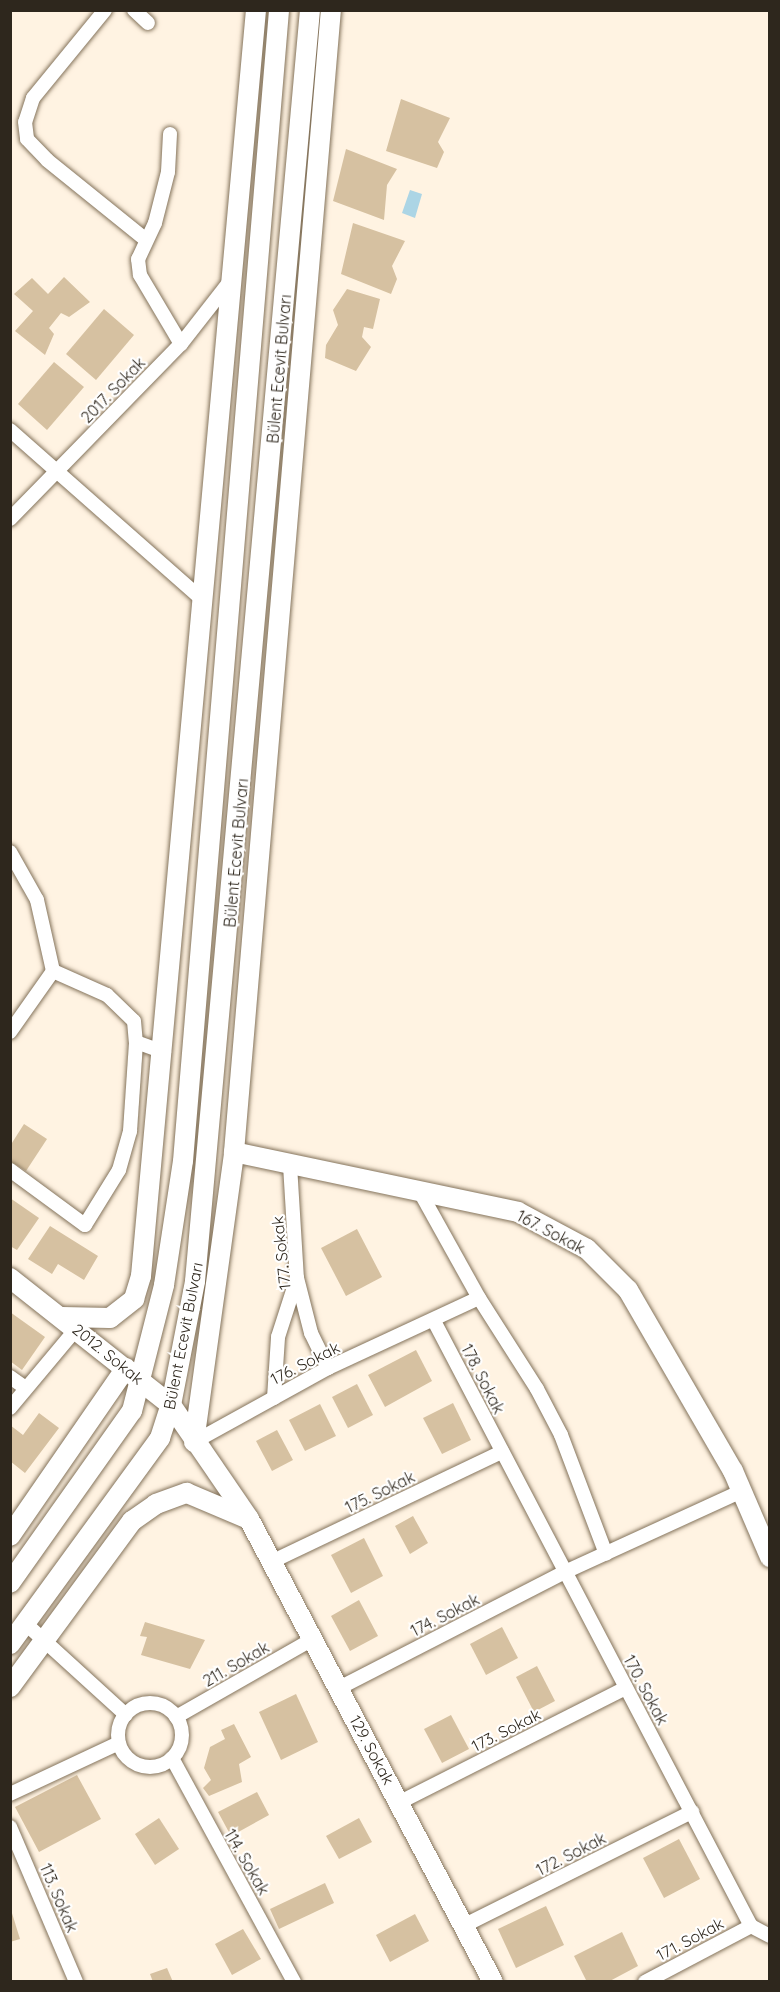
<!DOCTYPE html>
<html>
<head>
<meta charset="utf-8">
<style>
  body { margin:0 }
  #map { position:relative; width:780px; height:1992px; overflow:hidden; background:#fff3e2; font-family:Quicksand,sans-serif }
  div>[style] { position:absolute }
  [style*='--x'] { left:calc(var(--x)*1px); top:calc(var(--y)*1px); width:calc(var(--w)*1px); rotate:calc(var(--a)*1deg) }
  .water>* { inset:0; background:#acd5e5 }
  .building>* { inset:0; background:#d6c1a1 }
  .roads { filter:drop-shadow(0 0 2px #84735b) drop-shadow(0 0 2px #84735b) }
  .street>* { height:14px; margin:-7px; padding:0 7px; transform-origin:7px; border-radius:7px; background:#fff }
  .street>.ring { margin:-7px; padding:0; box-sizing:content-box; background:none; border:14px solid #fff; border-radius:50% }
  .secondary>* { height:20px; margin:-10px; padding:0 10px; transform-origin:10px; border-radius:10px; background:#fff }
  span { translate:-50% -50%; white-space:nowrap; text-align:center; line-height:1.15; -webkit-text-stroke:4.5px #fff; paint-order:stroke }
  .street-label { font-size:16px; color:#2e271d }
  .frame { position:absolute; inset:0; border:12px solid #2e271d; pointer-events:none }
</style>
</head>
<body>
<div id="map">
  <div class="water">
    <div style="clip-path:polygon(410px 190px,422px 194px,415px 218px,402px 213px)"></div>
  </div>
  <div class="building">
    <div style="clip-path:polygon(401px 99px,450px 118px,438px 142px,444px 152px,437px 168px,386px 151px)"></div>
    <div style="clip-path:polygon(346px 149px,397px 169px,387px 185px,384px 220px,333px 201px)"></div>
    <div style="clip-path:polygon(353px 223px,405px 241px,392px 266px,397px 279px,391px 294px,341px 274px)"></div>
    <div style="clip-path:polygon(64px 277px,90px 302px,69px 317px,61px 313px,49px 328px,54px 334px,45px 355px,15px 331px,33px 311px,14px 294px,32px 278px,48px 294px)"></div>
    <div style="clip-path:polygon(347px 289px,380px 299px,373px 329px,364px 327px,362px 337px,371px 347px,356px 371px,325px 358px,326px 345px,338px 325px,333px 310px)"></div>
    <div style="clip-path:polygon(104px 309px,134px 335px,96px 380px,66px 354px)"></div>
    <div style="clip-path:polygon(54px 362px,84px 387px,47px 430px,18px 404px)"></div>
    <div style="clip-path:polygon(24px 1124px,47px 1139px,26px 1171px,10px 1161px,10px 1146px)"></div>
    <div style="clip-path:polygon(10px 1198px,39px 1218px,17px 1250px,10px 1246px)"></div>
    <div style="clip-path:polygon(50px 1226px,98px 1256px,84px 1280px,58px 1264px,52px 1274px,28px 1259px)"></div>
    <div style="clip-path:polygon(357px 1229px,382px 1277px,346px 1296px,321px 1248px)"></div>
    <div style="clip-path:polygon(10px 1312px,45px 1337px,22px 1370px,10px 1361px)"></div>
    <div style="clip-path:polygon(416px 1350px,432px 1381px,385px 1407px,368px 1375px)"></div>
    <div style="clip-path:polygon(357px 1384px,373px 1415px,348px 1428px,332px 1397px)"></div>
    <div style="clip-path:polygon(453px 1403px,471px 1440px,442px 1454px,423px 1418px)"></div>
    <div style="clip-path:polygon(320px 1404px,336px 1436px,305px 1451px,289px 1420px)"></div>
    <div style="clip-path:polygon(39px 1413px,59px 1428px,25px 1473px,10px 1461px,10px 1425px,23px 1435px)"></div>
    <div style="clip-path:polygon(277px 1430px,293px 1460px,272px 1471px,256px 1441px)"></div>
    <div style="clip-path:polygon(413px 1516px,428px 1543px,410px 1554px,395px 1526px)"></div>
    <div style="clip-path:polygon(364px 1538px,383px 1576px,351px 1593px,331px 1555px)"></div>
    <div style="clip-path:polygon(359px 1600px,378px 1636px,350px 1651px,331px 1616px)"></div>
    <div style="clip-path:polygon(145px 1622px,205px 1640px,190px 1669px,141px 1655px,147px 1637px,140px 1636px)"></div>
    <div style="clip-path:polygon(502px 1627px,518px 1658px,486px 1675px,470px 1644px)"></div>
    <div style="clip-path:polygon(537px 1666px,555px 1701px,534px 1712px,516px 1677px)"></div>
    <div style="clip-path:polygon(296px 1694px,318px 1742px,281px 1760px,259px 1712px)"></div>
    <div style="clip-path:polygon(451px 1715px,469px 1749px,442px 1763px,424px 1729px)"></div>
    <div style="clip-path:polygon(234px 1724px,251px 1757px,239px 1764px,242px 1782px,209px 1796px,203px 1788px,211px 1780px,204px 1768px,210px 1747px,225px 1739px,221px 1730px)"></div>
    <div style="clip-path:polygon(77px 1775px,101px 1819px,39px 1852px,15px 1807px)"></div>
    <div style="clip-path:polygon(257px 1792px,269px 1815px,231px 1836px,218px 1812px)"></div>
    <div style="clip-path:polygon(159px 1818px,179px 1849px,155px 1865px,135px 1834px)"></div>
    <div style="clip-path:polygon(359px 1818px,372px 1842px,339px 1859px,326px 1836px)"></div>
    <div style="clip-path:polygon(679px 1839px,700px 1879px,664px 1898px,643px 1858px)"></div>
    <div style="clip-path:polygon(325px 1883px,334px 1903px,279px 1929px,270px 1909px)"></div>
    <div style="clip-path:polygon(546px 1906px,564px 1945px,516px 1968px,498px 1929px)"></div>
    <div style="clip-path:polygon(11px 1910px,20px 1939px,10px 1942px,10px 1911px)"></div>
    <div style="clip-path:polygon(415px 1914px,429px 1941px,390px 1962px,376px 1935px)"></div>
    <div style="clip-path:polygon(243px 1929px,261px 1959px,232px 1975px,215px 1944px)"></div>
    <div style="clip-path:polygon(622px 1932px,638px 1966px,608px 1982px,587px 1982px,574px 1956px)"></div>
    <div style="clip-path:polygon(167px 1968px,173px 1982px,153px 1982px,150px 1974px)"></div>
  </div>
  <div class="roads">
    <div class="street">
      <div style="--x:105;--y:10;--w:114;--a:129.3"></div>
      <div style="--x:33;--y:98;--w:25;--a:108"></div>
      <div style="--x:25;--y:122;--w:17;--a:83"></div>
      <div style="--x:27;--y:139;--w:29;--a:46"></div>
      <div style="--x:47;--y:160;--w:127;--a:38.9"></div>
      <div style="--x:134;--y:10;--w:19;--a:43"></div>
      <div style="--x:170;--y:134;--w:38;--a:93"></div>
      <div style="--x:168;--y:172;--w:53;--a:104.3"></div>
      <div style="--x:155;--y:223;--w:40;--a:115"></div>
      <div style="--x:138;--y:259;--w:16;--a:83"></div>
      <div style="--x:140;--y:275;--w:80;--a:59.3"></div>
      <div style="--x:10;--y:430;--w:260;--a:41.4"></div>
      <div style="--x:10;--y:519;--w:245;--a:-45.7"></div>
      <div style="--x:181;--y:344;--w:81;--a:-52"></div>
      <div style="--x:10;--y:852;--w:55;--a:60.6"></div>
      <div style="--x:37;--y:900;--w:73;--a:77.3"></div>
      <div style="--x:10;--y:1032;--w:75;--a:-54.8"></div>
      <div style="--x:53;--y:971;--w:59;--a:24"></div>
      <div style="--x:107;--y:995;--w:37;--a:44"></div>
      <div style="--x:134;--y:1021;--w:21;--a:85"></div>
      <div style="--x:136;--y:1042;--w:30;--a:20"></div>
      <div style="--x:290;--y:1165;--w:113;--a:86.5"></div>
      <div style="--x:297;--y:1278;--w:57;--a:75.7"></div>
      <div style="--x:311;--y:1333;--w:39;--a:64"></div>
      <div style="--x:10;--y:1170;--w:93;--a:36.3"></div>
      <div style="--x:85;--y:1225;--w:65;--a:-58.3"></div>
      <div style="--x:119;--y:1170;--w:41;--a:-74.2"></div>
      <div style="--x:130;--y:1131;--w:89;--a:-86.1"></div>
      <div style="--x:420;--y:1192;--w:121;--a:60.9"></div>
      <div style="--x:479;--y:1298;--w:108;--a:57.5"></div>
      <div style="--x:537;--y:1389;--w:52;--a:62.4"></div>
      <div style="--x:561;--y:1435;--w:127;--a:69.3"></div>
      <div style="--x:434;--y:1321;--w:683;--a:62.35"></div>
      <div style="--x:751;--y:1926;--w:21;--a:28"></div>
      <div style="--x:10;--y:1377;--w:19;--a:35"></div>
      <div style="--x:274;--y:1398;--w:61;--a:-86.2"></div>
      <div style="--x:278;--y:1337;--w:62;--a:-72.1"></div>
      <div style="--x:10;--y:1408;--w:104;--a:-50.1"></div>
      <div style="--x:194;--y:1442;--w:153;--a:-28.9"></div>
      <div style="--x:328;--y:1368;--w:166;--a:-24.9"></div>
      <div style="--x:271;--y:1562;--w:256;--a:-25.5"></div>
      <div style="--x:26;--y:1624;--w:135;--a:42.3"></div>
      <div style="--x:339;--y:1688;--w:254;--a:-27.2"></div>
      <div style="--x:565;--y:1572;--w:195;--a:-24.6"></div>
      <div class="ring" style="left:118px;top:1703px;width:50px;height:50px"></div>
      <div style="--x:176;--y:1717;--w:158;--a:-29.7"></div>
      <div style="--x:172;--y:1758;--w:255;--a:61.4"></div>
      <div style="--x:10;--y:1794;--w:120;--a:-25.1"></div>
      <div style="--x:400;--y:1802;--w:253;--a:-26.8"></div>
      <div style="--x:10;--y:1827;--w:168;--a:66.9"></div>
      <div style="--x:465;--y:1925;--w:254;--a:-26.5"></div>
      <div style="--x:645;--y:1982;--w:120;--a:-27.8"></div>
    </div>
    <div class="secondary">
      <div style="--x:234;--y:1152;--w:290;--a:11.9"></div>
      <div style="--x:518;--y:1212;--w:78;--a:28.2"></div>
      <div style="--x:587;--y:1249;--w:58;--a:45"></div>
      <div style="--x:628;--y:1290;--w:209;--a:59.9"></div>
      <div style="--x:733;--y:1471;--w:94;--a:66.7"></div>
      <div style="--x:10;--y:1278;--w:205;--a:38.3"></div>
      <div style="--x:171;--y:1405;--w:138;--a:55.6"></div>
      <div style="--x:249;--y:1519;--w:523;--a:62.21"></div>
      <div style="--x:62;--y:1317;--w:48;--a:1.2"></div>
      <div style="--x:110;--y:1318;--w:31;--a:-38"></div>
      <div style="--x:134;--y:1299;--w:24;--a:-73"></div>
      <div style="--x:141;--y:1276;--w:1271;--a:-84.81"></div>
      <div style="--x:194;--y:1442;--w:293;--a:-82.1"></div>
      <div style="--x:234;--y:1152;--w:1146;--a:-85.15"></div>
      <div style="--x:10;--y:1536;--w:204;--a:-55.4"></div>
      <div style="--x:10;--y:1583;--w:211;--a:-54.7"></div>
      <div style="--x:132;--y:1411;--w:130;--a:-75.7"></div>
      <div style="--x:164;--y:1285;--w:125;--a:-81.3"></div>
      <div style="--x:183;--y:1161;--w:1155;--a:-85.23"></div>
      <div style="--x:10;--y:1644;--w:255;--a:-53.9"></div>
      <div style="--x:160;--y:1438;--w:35;--a:-72"></div>
      <div style="--x:171;--y:1405;--w:126;--a:-79"></div>
      <div style="--x:195;--y:1281;--w:1276;--a:-84.83"></div>
      <div style="--x:10;--y:1687;--w:206;--a:-53.7"></div>
      <div style="--x:132;--y:1521;--w:29;--a:-35"></div>
      <div style="--x:156;--y:1504;--w:33;--a:-20"></div>
      <div style="--x:187;--y:1493;--w:64;--a:23"></div>
    </div>
  </div>
  <div class="street-label">
    <span style="left:279px;top:369px;rotate:-85deg">Bülent Ecevit Bulvarı</span>
    <span style="left:113px;top:390px;rotate:-46deg">2017. Sokak</span>
    <span style="left:236px;top:853px;rotate:-85deg">Bülent Ecevit Bulvarı</span>
    <span style="left:551px;top:1232px;rotate:28deg">167. Sokak</span>
    <span style="left:281px;top:1253px;rotate:-96deg">177. Sokak</span>
    <span style="left:183px;top:1336px;rotate:-79deg">Bülent Ecevit Bulvarı</span>
    <span style="left:108px;top:1354px;rotate:39deg">2012. Sokak</span>
    <span style="left:305px;top:1363px;rotate:-27deg">176. Sokak</span>
    <span style="left:483px;top:1379px;rotate:63deg">178. Sokak</span>
    <span style="left:380px;top:1492px;rotate:-26deg">175. Sokak</span>
    <span style="left:445px;top:1615px;rotate:-27deg">174. Sokak</span>
    <span style="left:236px;top:1664px;rotate:-30deg">211. Sokak</span>
    <span style="left:646px;top:1690px;rotate:62deg">170. Sokak</span>
    <span style="left:506px;top:1730px;rotate:-27deg">173. Sokak</span>
    <span style="left:372px;top:1750px;rotate:62deg">129. Sokak</span>
    <span style="left:571px;top:1854px;rotate:-27deg">172. Sokak</span>
    <span style="left:247px;top:1862px;rotate:60deg">114. Sokak</span>
    <span style="left:59px;top:1898px;rotate:67deg">113. Sokak</span>
    <span style="left:690px;top:1939px;rotate:-28deg">171. Sokak</span>
  </div>
  <div class="frame"></div>
</div>
</body>
</html>
